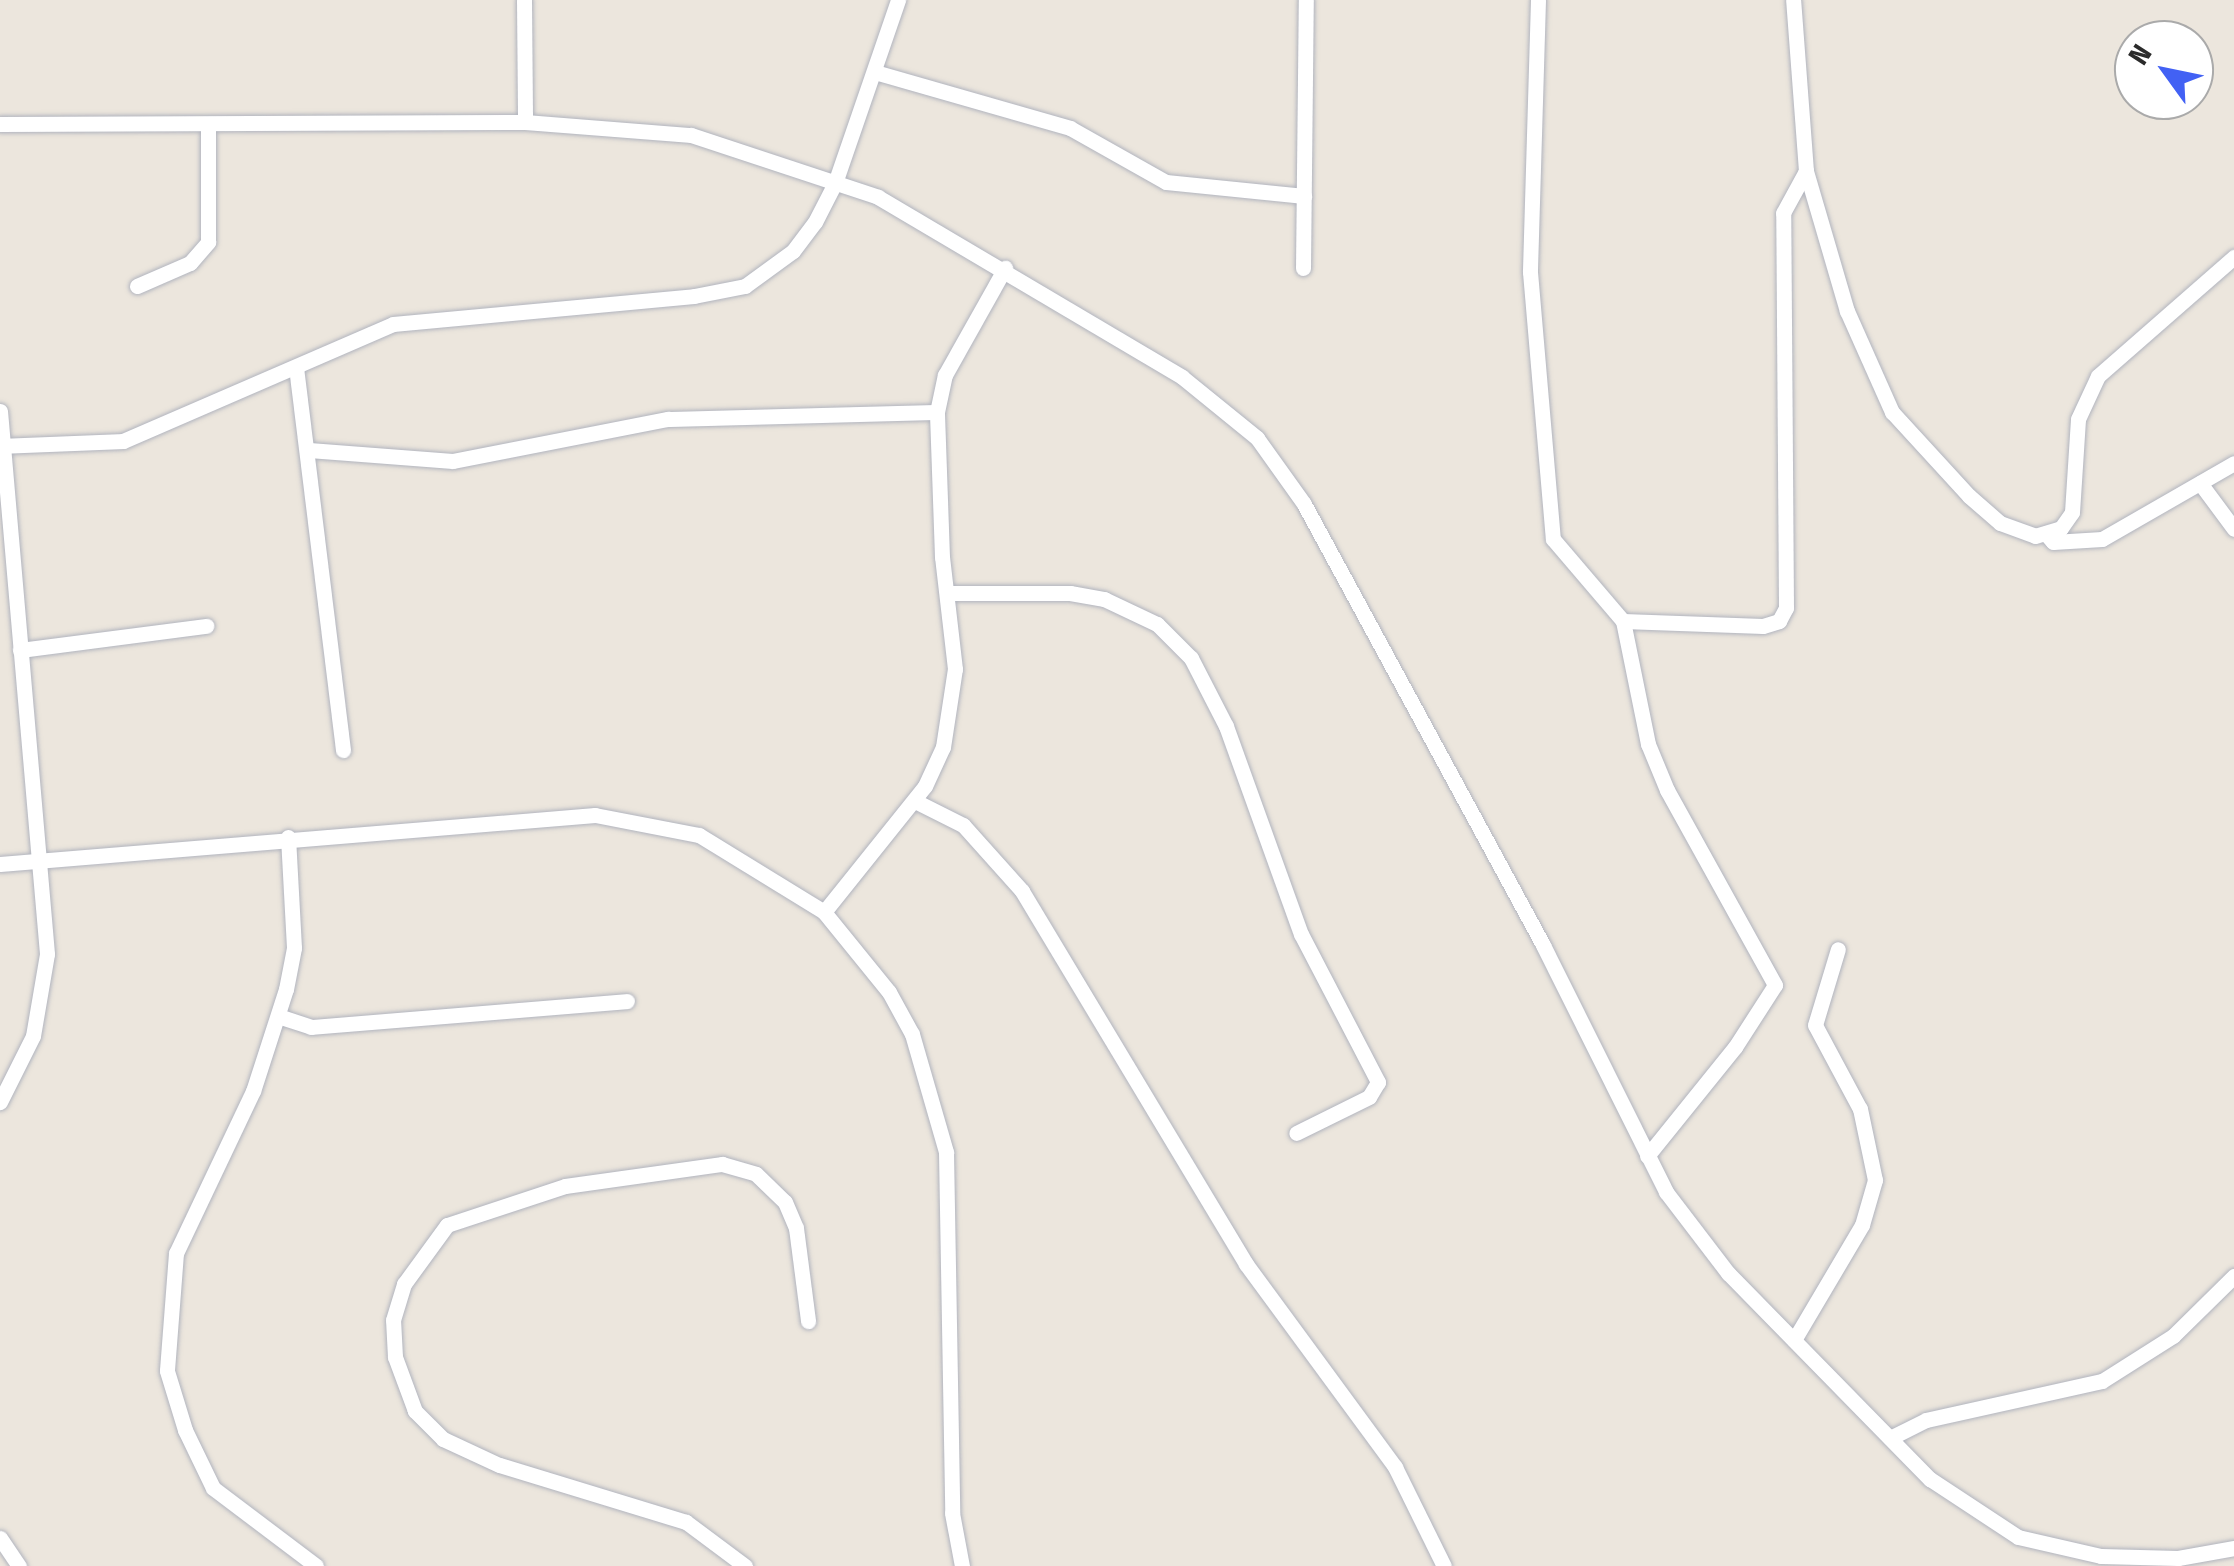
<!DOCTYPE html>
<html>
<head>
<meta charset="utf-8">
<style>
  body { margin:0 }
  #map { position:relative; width:2234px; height:1566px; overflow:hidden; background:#ece6dd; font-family:"Fira Sans Condensed",sans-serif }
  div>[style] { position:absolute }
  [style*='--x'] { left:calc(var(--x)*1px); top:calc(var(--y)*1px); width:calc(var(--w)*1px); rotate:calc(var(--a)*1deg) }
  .roads { filter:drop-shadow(0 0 2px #b1b4be) drop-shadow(0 0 2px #b1b4be) }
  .street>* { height:15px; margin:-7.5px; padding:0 7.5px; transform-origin:7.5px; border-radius:7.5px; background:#fff }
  span { translate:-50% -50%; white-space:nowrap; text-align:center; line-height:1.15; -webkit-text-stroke:9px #fff; paint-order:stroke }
  .north { position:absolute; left:2114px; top:20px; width:100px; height:100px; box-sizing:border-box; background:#fff; border:2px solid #aaa; border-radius:50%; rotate:303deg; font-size:28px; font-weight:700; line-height:40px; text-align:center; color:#2b2b2b }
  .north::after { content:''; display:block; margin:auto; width:35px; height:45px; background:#4261f4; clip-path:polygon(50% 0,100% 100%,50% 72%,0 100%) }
</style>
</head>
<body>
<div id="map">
  <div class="roads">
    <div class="street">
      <div style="--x:524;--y:0;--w:122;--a:89.5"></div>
      <div style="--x:1538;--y:0;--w:272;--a:91.7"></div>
      <div style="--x:1530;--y:272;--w:268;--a:85.1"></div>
      <div style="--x:1553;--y:539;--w:108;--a:49.5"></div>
      <div style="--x:1623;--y:621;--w:126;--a:78.5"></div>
      <div style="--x:1648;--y:744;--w:50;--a:67.6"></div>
      <div style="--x:1667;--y:790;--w:223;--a:61"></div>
      <div style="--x:1775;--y:985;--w:74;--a:122.8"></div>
      <div style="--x:1735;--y:1047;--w:140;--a:128.9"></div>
      <div style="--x:875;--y:72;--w:203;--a:16"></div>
      <div style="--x:1070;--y:128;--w:110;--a:29.4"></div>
      <div style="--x:1166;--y:182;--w:139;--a:5.8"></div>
      <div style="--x:0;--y:124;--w:525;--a:-0.22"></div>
      <div style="--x:525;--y:122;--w:167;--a:4.5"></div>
      <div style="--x:691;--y:135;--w:197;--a:18.3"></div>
      <div style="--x:878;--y:197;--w:353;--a:30.6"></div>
      <div style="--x:1182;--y:377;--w:97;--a:39.1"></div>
      <div style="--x:1257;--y:438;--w:81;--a:54.5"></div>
      <div style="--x:1304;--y:504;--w:502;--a:61.54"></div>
      <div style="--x:1543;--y:945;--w:276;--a:63.5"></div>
      <div style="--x:1666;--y:1192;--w:102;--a:52.6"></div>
      <div style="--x:1728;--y:1273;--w:289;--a:45.6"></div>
      <div style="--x:1930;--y:1479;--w:105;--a:33.4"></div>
      <div style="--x:2018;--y:1537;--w:85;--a:12.9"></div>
      <div style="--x:2101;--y:1556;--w:77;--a:1.5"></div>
      <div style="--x:2178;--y:1558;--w:57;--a:-10.1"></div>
      <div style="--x:1806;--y:171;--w:146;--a:73.7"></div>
      <div style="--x:1847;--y:311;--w:111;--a:66"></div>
      <div style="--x:1892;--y:412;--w:114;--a:47.5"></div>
      <div style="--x:1969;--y:496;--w:41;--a:41.1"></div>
      <div style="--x:2000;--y:523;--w:37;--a:20"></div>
      <div style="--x:2035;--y:536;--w:27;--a:-17"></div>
      <div style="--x:2061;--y:528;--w:19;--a:-55"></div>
      <div style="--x:2072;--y:512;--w:93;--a:-86.3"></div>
      <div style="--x:2078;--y:419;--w:47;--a:-65.1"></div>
      <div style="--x:2098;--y:376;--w:181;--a:-41.2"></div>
      <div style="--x:1303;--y:268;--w:268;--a:-89.4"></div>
      <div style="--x:137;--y:286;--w:58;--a:-23.5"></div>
      <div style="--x:190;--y:263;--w:28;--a:-49"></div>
      <div style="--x:208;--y:242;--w:117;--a:-90"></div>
      <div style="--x:296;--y:367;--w:386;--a:83"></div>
      <div style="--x:0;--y:411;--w:545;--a:85.05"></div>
      <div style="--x:47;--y:954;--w:83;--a:99.7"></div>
      <div style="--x:33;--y:1036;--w:74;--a:116.6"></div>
      <div style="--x:0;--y:446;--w:123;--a:-2.3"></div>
      <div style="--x:123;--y:441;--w:294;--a:-23.4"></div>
      <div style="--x:393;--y:324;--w:302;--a:-5.3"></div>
      <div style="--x:694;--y:296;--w:52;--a:-11.1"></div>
      <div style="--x:745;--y:286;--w:59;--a:-36.1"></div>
      <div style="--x:793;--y:251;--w:36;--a:-53"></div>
      <div style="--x:815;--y:222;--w:44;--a:-62.9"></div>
      <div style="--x:835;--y:183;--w:194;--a:-71"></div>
      <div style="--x:309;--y:450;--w:144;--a:4.4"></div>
      <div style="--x:453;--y:461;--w:219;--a:-11.1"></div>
      <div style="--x:668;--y:419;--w:269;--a:-1.5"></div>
      <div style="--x:2200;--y:483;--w:57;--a:53.5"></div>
      <div style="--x:2047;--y:535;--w:9;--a:49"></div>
      <div style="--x:2053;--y:542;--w:49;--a:-3.5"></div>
      <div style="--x:2102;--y:539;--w:152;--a:-29.9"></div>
      <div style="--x:947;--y:593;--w:123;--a:0"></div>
      <div style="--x:1070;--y:593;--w:35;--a:10"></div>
      <div style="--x:1104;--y:599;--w:59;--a:25.3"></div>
      <div style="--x:1157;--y:624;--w:48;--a:45"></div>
      <div style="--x:1191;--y:658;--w:76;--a:62.8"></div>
      <div style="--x:1226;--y:726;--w:221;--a:70.2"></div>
      <div style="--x:1301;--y:934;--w:167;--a:62.5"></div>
      <div style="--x:1378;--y:1082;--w:17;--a:121"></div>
      <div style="--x:1369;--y:1097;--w:81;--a:153.7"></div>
      <div style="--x:1623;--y:621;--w:140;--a:2"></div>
      <div style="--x:1763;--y:626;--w:17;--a:-17"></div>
      <div style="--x:1779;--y:621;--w:15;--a:-62"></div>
      <div style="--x:1786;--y:608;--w:395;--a:-90.4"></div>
      <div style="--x:1783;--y:213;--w:48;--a:-61.3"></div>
      <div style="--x:1806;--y:171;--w:171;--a:-94.3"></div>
      <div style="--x:20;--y:650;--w:188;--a:-7.4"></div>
      <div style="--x:915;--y:801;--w:54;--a:26.6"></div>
      <div style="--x:963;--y:825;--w:89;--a:48.2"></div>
      <div style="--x:1022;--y:891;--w:435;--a:59"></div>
      <div style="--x:1246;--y:1264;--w:252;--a:53.7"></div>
      <div style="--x:1395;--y:1467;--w:110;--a:63.7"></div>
      <div style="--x:288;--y:837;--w:111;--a:86.9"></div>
      <div style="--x:294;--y:948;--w:42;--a:101"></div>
      <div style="--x:286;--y:989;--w:107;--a:107.9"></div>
      <div style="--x:253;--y:1091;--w:179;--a:115.4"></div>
      <div style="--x:176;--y:1253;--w:118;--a:94.4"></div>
      <div style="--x:167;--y:1371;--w:62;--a:73"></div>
      <div style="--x:185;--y:1430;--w:64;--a:64.2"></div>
      <div style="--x:213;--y:1488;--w:129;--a:37.1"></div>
      <div style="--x:0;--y:864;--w:597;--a:-4.71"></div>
      <div style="--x:595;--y:815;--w:106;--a:10.9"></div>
      <div style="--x:699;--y:835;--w:147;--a:31.6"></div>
      <div style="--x:824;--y:912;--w:103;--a:50.9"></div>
      <div style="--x:889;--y:992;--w:48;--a:61.3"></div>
      <div style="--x:912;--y:1034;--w:123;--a:73.9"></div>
      <div style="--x:946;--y:1152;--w:361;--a:89"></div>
      <div style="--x:952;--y:1513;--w:54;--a:79.3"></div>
      <div style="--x:824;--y:912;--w:161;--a:-51.3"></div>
      <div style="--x:925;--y:786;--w:43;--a:-65.2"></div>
      <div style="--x:943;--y:747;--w:79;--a:-81.3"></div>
      <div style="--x:955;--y:669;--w:113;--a:-96.6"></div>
      <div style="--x:942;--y:557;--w:145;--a:-92"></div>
      <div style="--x:937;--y:412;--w:38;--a:-78"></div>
      <div style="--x:945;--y:375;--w:123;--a:-60.7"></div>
      <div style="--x:278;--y:1016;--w:35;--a:18"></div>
      <div style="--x:311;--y:1027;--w:317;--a:-4.7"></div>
      <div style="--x:1794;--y:1340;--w:134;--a:-59.4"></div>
      <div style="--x:1862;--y:1225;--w:47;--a:-73.9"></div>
      <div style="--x:1875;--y:1180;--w:73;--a:-101.9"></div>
      <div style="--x:1860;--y:1109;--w:95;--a:-118.2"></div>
      <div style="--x:1815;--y:1025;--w:79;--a:-73.2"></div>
      <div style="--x:1890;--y:1438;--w:40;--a:-26.6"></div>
      <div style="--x:1926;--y:1420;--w:180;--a:-12.5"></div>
      <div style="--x:2102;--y:1381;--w:84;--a:-32.4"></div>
      <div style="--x:2173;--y:1336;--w:86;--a:-44.5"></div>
      <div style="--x:0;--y:1538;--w:34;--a:56"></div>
      <div style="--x:745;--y:1566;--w:74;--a:-143.3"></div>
      <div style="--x:686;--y:1522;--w:195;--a:-163"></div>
      <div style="--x:499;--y:1465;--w:62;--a:-155.1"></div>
      <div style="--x:443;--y:1439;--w:40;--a:-135"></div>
      <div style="--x:415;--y:1411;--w:58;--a:-110.3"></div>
      <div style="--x:395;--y:1357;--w:37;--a:-93"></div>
      <div style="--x:393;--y:1320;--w:38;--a:-73"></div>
      <div style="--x:404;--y:1284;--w:73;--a:-53.9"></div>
      <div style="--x:447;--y:1225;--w:124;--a:-18.3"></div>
      <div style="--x:565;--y:1186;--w:159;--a:-8"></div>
      <div style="--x:722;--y:1164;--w:35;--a:16"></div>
      <div style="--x:756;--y:1174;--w:40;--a:44"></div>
      <div style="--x:785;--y:1202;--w:28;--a:67"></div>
      <div style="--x:796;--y:1228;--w:94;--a:82.6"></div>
    </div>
  </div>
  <div class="north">N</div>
</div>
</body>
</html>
